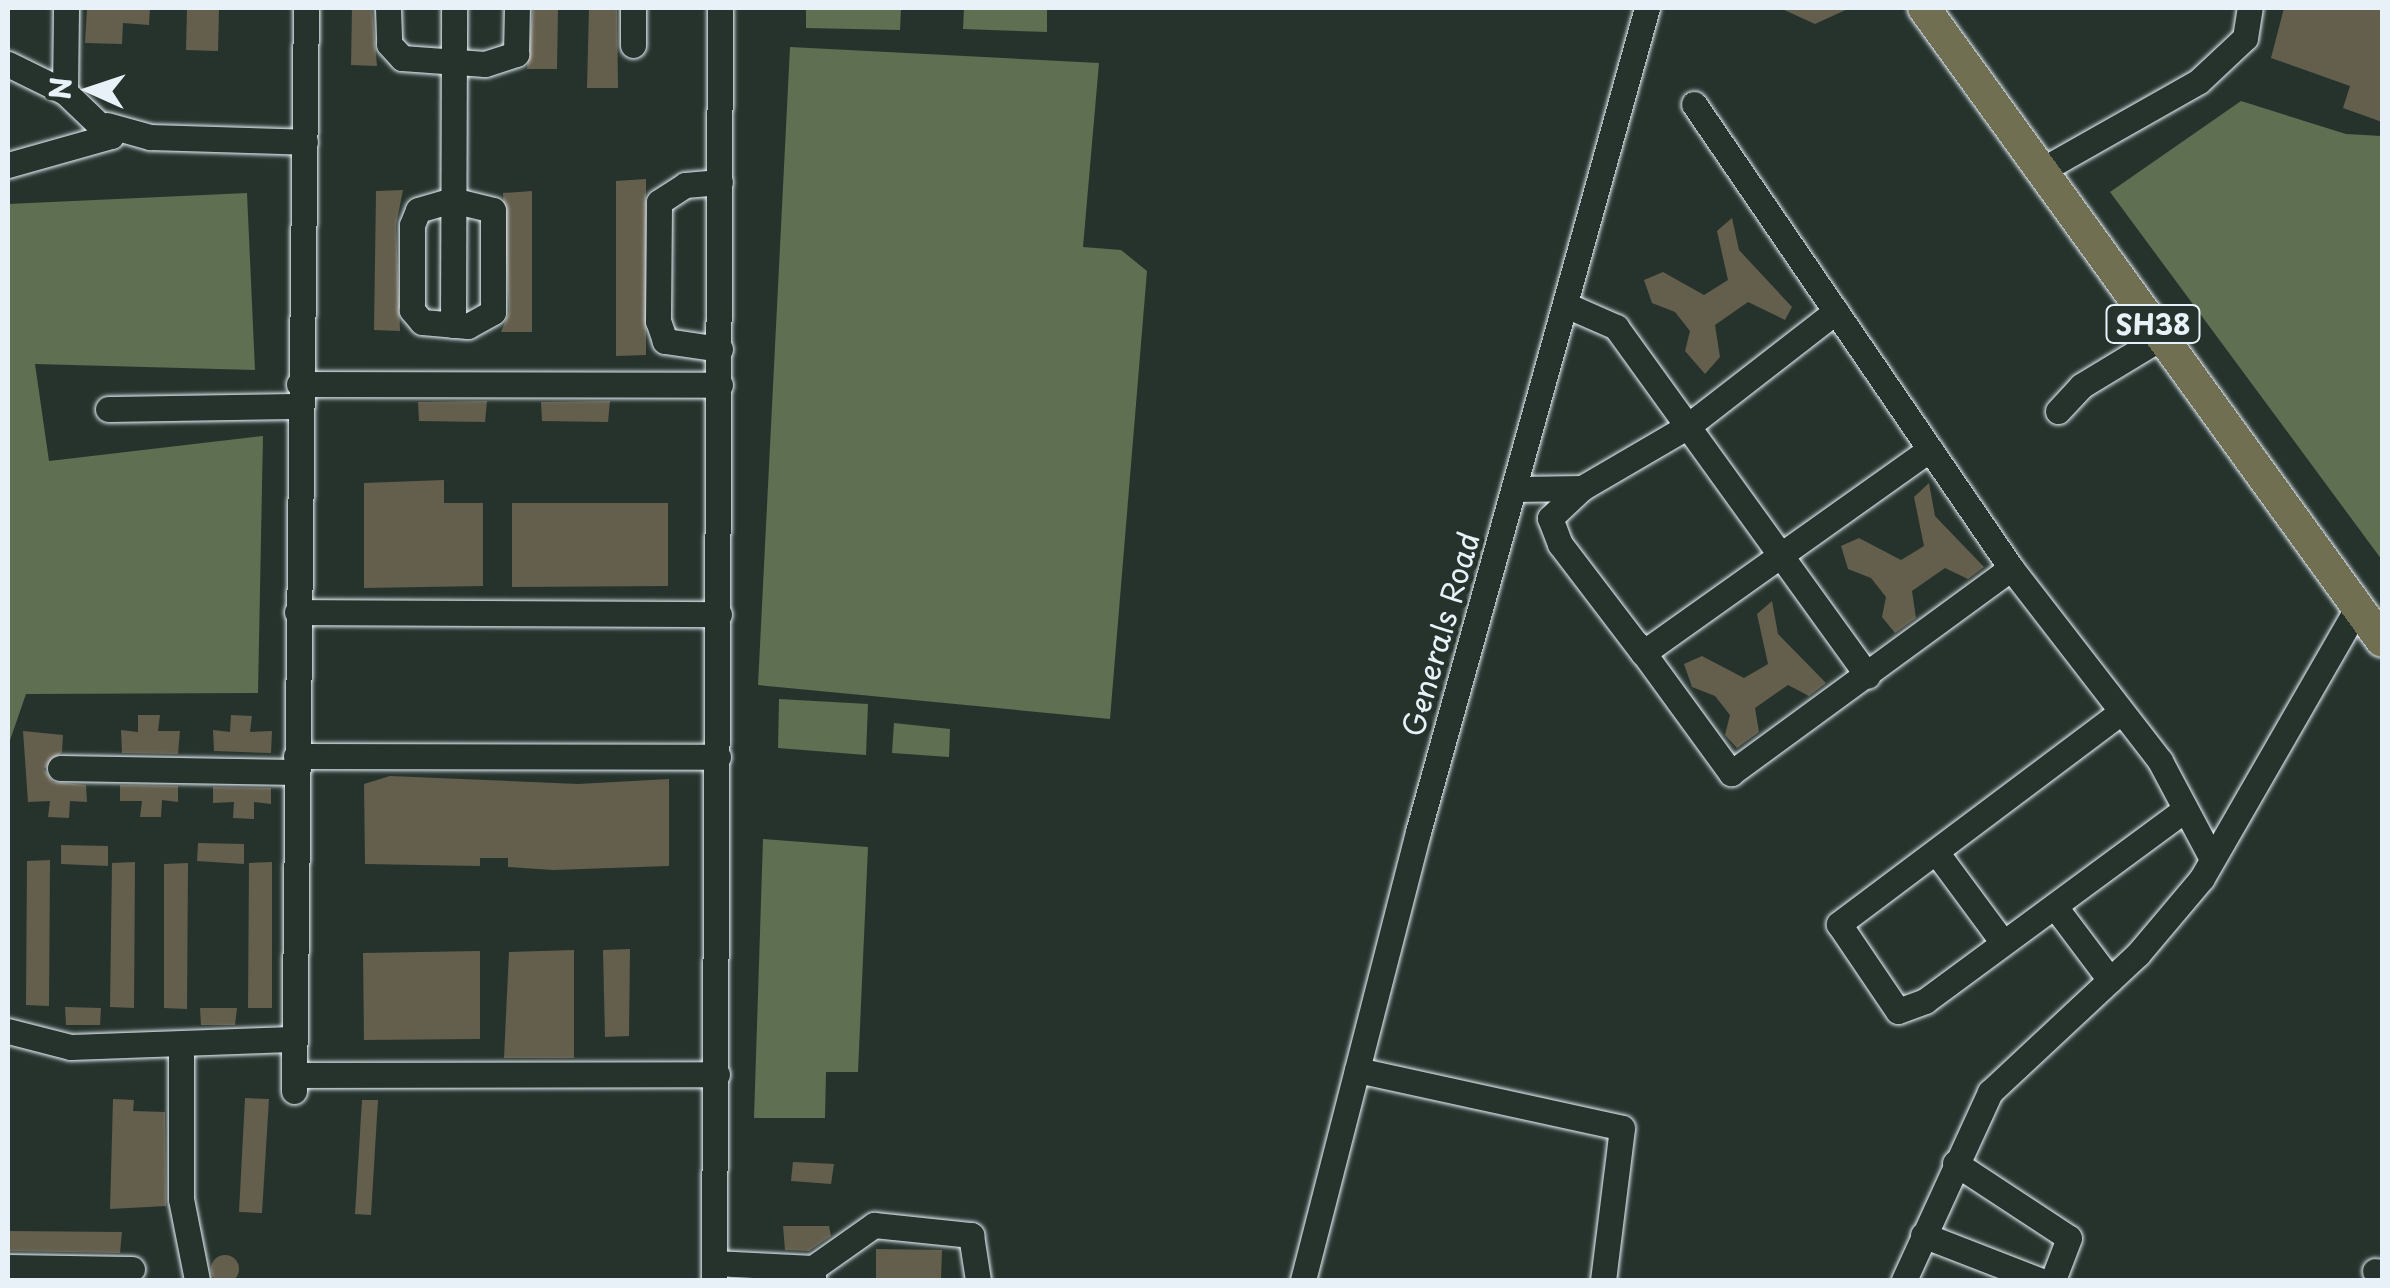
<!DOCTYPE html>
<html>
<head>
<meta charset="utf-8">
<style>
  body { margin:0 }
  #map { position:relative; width:2390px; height:1288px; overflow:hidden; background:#26332d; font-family:"Playpen Sans",sans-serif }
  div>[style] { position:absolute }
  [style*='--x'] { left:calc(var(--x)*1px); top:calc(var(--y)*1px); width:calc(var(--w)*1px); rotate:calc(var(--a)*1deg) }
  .green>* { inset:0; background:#5e6f52 }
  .building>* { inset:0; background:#645e4d }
  .round { border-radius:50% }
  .roads { filter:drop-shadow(0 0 2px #e8f1f8) drop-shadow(0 0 2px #e8f1f8) }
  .minor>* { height:25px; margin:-12.5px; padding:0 12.5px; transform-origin:12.5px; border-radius:12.5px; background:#26332d }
  .major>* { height:32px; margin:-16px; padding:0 16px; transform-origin:16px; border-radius:16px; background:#716f52 }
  span { translate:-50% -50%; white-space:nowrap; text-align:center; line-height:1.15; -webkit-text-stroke:10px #26332d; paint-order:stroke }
  .shield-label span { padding:2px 8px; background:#26332d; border:2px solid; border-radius:8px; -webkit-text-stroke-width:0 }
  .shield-label { font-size:28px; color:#e8f1f8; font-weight:700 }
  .street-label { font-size:30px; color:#e8f1f8 }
  .frame { position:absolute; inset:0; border:10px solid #e8f1f8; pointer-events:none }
  .north { position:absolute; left:40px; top:40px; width:100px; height:100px; -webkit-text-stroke:8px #26332d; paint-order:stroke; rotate:273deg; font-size:28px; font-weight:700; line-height:40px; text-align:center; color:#e8f1f8 }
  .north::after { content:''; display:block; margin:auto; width:35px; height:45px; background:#e8f1f8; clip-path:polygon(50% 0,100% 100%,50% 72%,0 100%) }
</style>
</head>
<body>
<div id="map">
  <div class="green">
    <div style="clip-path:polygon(806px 8px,901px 8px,900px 30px,806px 28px)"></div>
    <div style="clip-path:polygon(964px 8px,1047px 8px,1047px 32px,963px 29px)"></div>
    <div style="clip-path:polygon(790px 47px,1099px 63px,1083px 247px,1121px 250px,1147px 271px,1110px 719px,758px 685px)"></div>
    <div style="clip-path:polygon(2241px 101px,2346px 134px,2382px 136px,2382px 560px,2110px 192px)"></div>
    <div style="clip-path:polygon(247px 193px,255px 370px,35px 364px,49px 461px,263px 436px,258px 693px,26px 694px,8px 746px,8px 204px)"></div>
    <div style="clip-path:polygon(779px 699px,868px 704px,866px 755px,778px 748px)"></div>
    <div style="clip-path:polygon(894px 723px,950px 729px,949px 757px,892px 753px)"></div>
    <div style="clip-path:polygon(763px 839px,868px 847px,858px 1072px,826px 1072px,825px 1118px,754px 1118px)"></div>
  </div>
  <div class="building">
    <div style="clip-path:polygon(87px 8px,150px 8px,149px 25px,123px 23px,122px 44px,85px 43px)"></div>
    <div style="clip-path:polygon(187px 8px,219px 8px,218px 51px,186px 50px)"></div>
    <div style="clip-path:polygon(352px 8px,372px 8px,377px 66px,351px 65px)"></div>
    <div style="clip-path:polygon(533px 8px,558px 8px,557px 69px,527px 69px)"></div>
    <div style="clip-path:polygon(589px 8px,617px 8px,618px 88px,587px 88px)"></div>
    <div style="clip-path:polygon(1780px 8px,1850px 8px,1815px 24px)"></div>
    <div style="clip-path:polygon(2284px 8px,2382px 8px,2382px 122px,2343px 108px,2350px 86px,2271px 58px)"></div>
    <div style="clip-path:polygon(646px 179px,646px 355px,616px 356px,616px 181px)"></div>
    <div style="clip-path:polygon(403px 190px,396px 225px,400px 331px,374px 330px,376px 191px)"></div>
    <div style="clip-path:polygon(532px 191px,532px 332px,501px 332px,509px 312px,503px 193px)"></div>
    <div style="clip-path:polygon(1732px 218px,1739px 250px,1792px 307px,1785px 320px,1748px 302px,1715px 325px,1720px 357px,1705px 374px,1685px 351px,1690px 331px,1675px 312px,1652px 303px,1644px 280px,1663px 272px,1704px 295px,1728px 280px,1717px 231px)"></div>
    <div style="clip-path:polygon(487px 401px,485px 422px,419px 421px,418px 402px)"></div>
    <div style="clip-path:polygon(610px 401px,608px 422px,542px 421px,541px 402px)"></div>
    <div style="clip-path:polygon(444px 480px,444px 503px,483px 503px,483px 586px,364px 588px,364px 483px)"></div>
    <div style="clip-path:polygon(1929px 483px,1935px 516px,1984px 567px,1968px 579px,1945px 568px,1912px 591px,1916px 618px,1895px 633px,1882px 617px,1886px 597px,1871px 578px,1848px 569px,1841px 546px,1859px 538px,1901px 560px,1924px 546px,1914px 497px)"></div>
    <div style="clip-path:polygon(512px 503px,668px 503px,668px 586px,512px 587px)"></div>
    <div style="clip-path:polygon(1772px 601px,1778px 634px,1826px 683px,1809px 696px,1788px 685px,1755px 708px,1759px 732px,1737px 748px,1725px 735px,1730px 715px,1715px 696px,1692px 687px,1684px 664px,1702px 656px,1744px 678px,1768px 664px,1757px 614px)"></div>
    <div style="clip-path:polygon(138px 715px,160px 715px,158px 731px,180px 731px,178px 754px,122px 753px,121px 730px,138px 732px)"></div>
    <div style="clip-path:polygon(231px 715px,252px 716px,250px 732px,272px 731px,271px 753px,214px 751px,213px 730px,230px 732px)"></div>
    <div style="clip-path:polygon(23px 731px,63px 735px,62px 752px,44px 769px,53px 782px,86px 785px,87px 802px,70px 801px,69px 818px,48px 817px,50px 801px,28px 802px)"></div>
    <div style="clip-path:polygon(390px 776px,578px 784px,669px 779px,669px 866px,553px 870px,508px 867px,508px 858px,480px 858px,480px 866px,365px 864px,364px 784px)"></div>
    <div style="clip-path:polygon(120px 785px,178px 786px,178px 802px,162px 800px,161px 817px,140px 817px,142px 801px,120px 801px)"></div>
    <div style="clip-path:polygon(213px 787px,271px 788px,271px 804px,254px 802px,254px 819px,233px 818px,234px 802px,213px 803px)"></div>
    <div style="clip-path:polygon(198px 843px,244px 844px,244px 864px,197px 861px)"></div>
    <div style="clip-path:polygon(61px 845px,108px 846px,108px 866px,61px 864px)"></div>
    <div style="clip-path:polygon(50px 860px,49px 1006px,26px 1005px,27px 861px)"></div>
    <div style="clip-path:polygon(135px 862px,134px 1008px,110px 1007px,112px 863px)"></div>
    <div style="clip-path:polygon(272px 862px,272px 1008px,248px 1008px,249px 863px)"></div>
    <div style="clip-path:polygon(188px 863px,187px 1009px,164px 1008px,164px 864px)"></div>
    <div style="clip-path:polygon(630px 949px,629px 1036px,605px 1037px,603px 950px)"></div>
    <div style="clip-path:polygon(574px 950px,574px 1058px,504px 1058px,509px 952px)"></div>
    <div style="clip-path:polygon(480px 951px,480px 1039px,364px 1040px,363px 953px)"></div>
    <div style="clip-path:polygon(65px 1007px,101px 1008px,100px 1025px,66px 1025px)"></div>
    <div style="clip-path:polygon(200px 1008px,237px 1008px,235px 1025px,201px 1025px)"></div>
    <div style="clip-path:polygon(245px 1098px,269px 1099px,262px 1213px,239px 1212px)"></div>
    <div style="clip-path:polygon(113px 1099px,134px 1100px,133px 1111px,165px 1112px,166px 1206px,110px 1209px)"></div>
    <div style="clip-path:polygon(362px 1100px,378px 1100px,371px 1215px,355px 1214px)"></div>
    <div style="clip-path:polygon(793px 1162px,834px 1164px,831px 1184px,791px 1181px)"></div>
    <div style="clip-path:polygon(783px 1226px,829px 1226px,831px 1236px,809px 1251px,785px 1250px)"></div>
    <div style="clip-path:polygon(8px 1231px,122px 1232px,120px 1253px,8px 1251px)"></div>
    <div style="clip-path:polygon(876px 1249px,942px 1250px,941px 1280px,876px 1280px)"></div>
    <div class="round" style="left:211px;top:1255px;width:28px;height:28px"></div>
  </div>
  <div class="roads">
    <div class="minor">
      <div style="--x:388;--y:8;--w:36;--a:88"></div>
      <div style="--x:389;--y:44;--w:19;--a:47"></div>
      <div style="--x:402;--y:58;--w:83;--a:4.1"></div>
      <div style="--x:485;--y:64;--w:33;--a:-18"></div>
      <div style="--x:516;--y:54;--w:46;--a:-88.8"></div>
      <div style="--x:633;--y:45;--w:37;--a:-90"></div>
      <div style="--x:8;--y:64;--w:64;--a:26.2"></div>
      <div style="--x:1694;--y:104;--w:562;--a:55.66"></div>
      <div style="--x:2011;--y:568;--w:244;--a:52.3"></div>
      <div style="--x:2160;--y:761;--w:111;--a:62"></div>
      <div style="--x:107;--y:125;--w:45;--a:15.6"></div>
      <div style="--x:150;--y:137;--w:155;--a:1.8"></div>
      <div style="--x:8;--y:165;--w:107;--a:-15.7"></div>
      <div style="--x:111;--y:136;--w:64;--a:-136.3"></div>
      <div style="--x:65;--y:92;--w:84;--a:-89.3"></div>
      <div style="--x:2042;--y:170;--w:180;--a:-29.5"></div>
      <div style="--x:2199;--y:81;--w:63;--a:-43.1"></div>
      <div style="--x:2245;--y:38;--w:30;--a:-81"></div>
      <div style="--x:452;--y:200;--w:42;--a:13.7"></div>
      <div style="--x:493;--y:210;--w:102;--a:90"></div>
      <div style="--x:493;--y:312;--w:29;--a:151"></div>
      <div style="--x:468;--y:326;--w:46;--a:-175"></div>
      <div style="--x:422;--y:322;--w:16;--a:-130"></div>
      <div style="--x:412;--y:310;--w:85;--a:-90"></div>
      <div style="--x:412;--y:225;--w:16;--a:-68"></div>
      <div style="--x:418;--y:210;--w:35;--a:-16"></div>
      <div style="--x:1566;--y:305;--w:55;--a:23.7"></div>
      <div style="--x:1616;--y:327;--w:430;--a:54.2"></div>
      <div style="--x:453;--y:325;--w:317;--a:-89.8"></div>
      <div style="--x:720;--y:349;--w:56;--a:-171.7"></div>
      <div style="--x:665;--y:341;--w:21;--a:-109"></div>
      <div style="--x:658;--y:321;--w:119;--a:-89.5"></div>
      <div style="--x:659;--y:202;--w:31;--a:-33"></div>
      <div style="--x:685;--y:185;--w:35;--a:-5"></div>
      <div style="--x:299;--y:384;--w:421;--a:0.1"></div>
      <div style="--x:108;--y:409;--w:188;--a:-0.9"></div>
      <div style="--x:2058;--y:411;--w:34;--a:-47"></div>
      <div style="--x:2081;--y:386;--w:95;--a:-31.2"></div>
      <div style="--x:1582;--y:488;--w:44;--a:136.8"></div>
      <div style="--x:1550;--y:518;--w:28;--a:69"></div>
      <div style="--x:1560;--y:544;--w:137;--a:52.7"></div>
      <div style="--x:1643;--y:653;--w:352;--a:-35.4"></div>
      <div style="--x:1515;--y:489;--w:67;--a:-0.9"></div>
      <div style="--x:1582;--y:488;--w:123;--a:-30.3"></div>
      <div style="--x:1688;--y:426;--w:187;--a:-37.8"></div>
      <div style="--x:297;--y:612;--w:422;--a:0.3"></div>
      <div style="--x:1637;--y:644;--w:160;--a:53.9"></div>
      <div style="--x:1731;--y:773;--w:347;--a:-36.2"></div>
      <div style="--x:2121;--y:712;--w:353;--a:143.1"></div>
      <div style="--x:1839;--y:924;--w:105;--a:55.9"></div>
      <div style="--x:1898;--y:1011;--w:29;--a:-20"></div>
      <div style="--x:1925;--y:1001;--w:323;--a:-36.4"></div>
      <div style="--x:296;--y:756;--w:422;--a:0.1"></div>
      <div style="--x:60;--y:768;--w:236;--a:1"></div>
      <div style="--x:1939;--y:856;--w:106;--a:53.5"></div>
      <div style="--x:2056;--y:908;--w:90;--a:53.1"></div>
      <div style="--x:8;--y:1031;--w:65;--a:14.3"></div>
      <div style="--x:71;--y:1047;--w:220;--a:-2.1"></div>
      <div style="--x:181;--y:1046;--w:153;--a:90"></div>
      <div style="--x:181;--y:1199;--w:83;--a:78.8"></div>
      <div style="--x:1357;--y:1070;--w:271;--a:12.3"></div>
      <div style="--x:1622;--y:1128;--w:153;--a:97.1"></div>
      <div style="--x:294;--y:1075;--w:423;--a:-0.1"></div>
      <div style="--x:294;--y:1091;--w:1083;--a:-89.37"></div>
      <div style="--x:1955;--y:1163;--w:136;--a:33.3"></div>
      <div style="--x:2069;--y:1238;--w:45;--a:110.9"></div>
      <div style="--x:1923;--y:1235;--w:124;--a:21.2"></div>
      <div style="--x:714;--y:1263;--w:99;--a:2.9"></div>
      <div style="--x:8;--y:1267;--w:124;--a:0.9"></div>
      <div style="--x:2375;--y:1271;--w:8;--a:23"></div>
      <div style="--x:714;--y:1280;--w:1272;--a:-89.73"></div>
      <div style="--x:813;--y:1280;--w:12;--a:-90"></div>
      <div style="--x:813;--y:1268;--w:75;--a:-35.2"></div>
      <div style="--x:874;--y:1225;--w:98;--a:5.9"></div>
      <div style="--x:971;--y:1235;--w:46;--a:81.2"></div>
      <div style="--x:1303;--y:1280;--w:463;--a:-75.6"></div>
      <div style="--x:1418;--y:832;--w:855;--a:-74.47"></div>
      <div style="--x:1904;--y:1280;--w:207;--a:-65.4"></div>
      <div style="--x:1990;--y:1092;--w:202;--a:-43"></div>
      <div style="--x:2138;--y:954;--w:99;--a:-49.9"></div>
      <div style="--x:2202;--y:878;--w:313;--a:-60.1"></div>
    </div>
    <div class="major">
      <div style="--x:1924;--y:8;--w:781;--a:54.11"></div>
    </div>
  </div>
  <div class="shield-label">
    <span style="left:2153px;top:324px">SH38</span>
  </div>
  <div class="street-label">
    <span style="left:1440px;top:634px;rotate:-74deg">Generals Road</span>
  </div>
  <div class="frame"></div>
  <div class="north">N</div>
</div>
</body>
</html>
